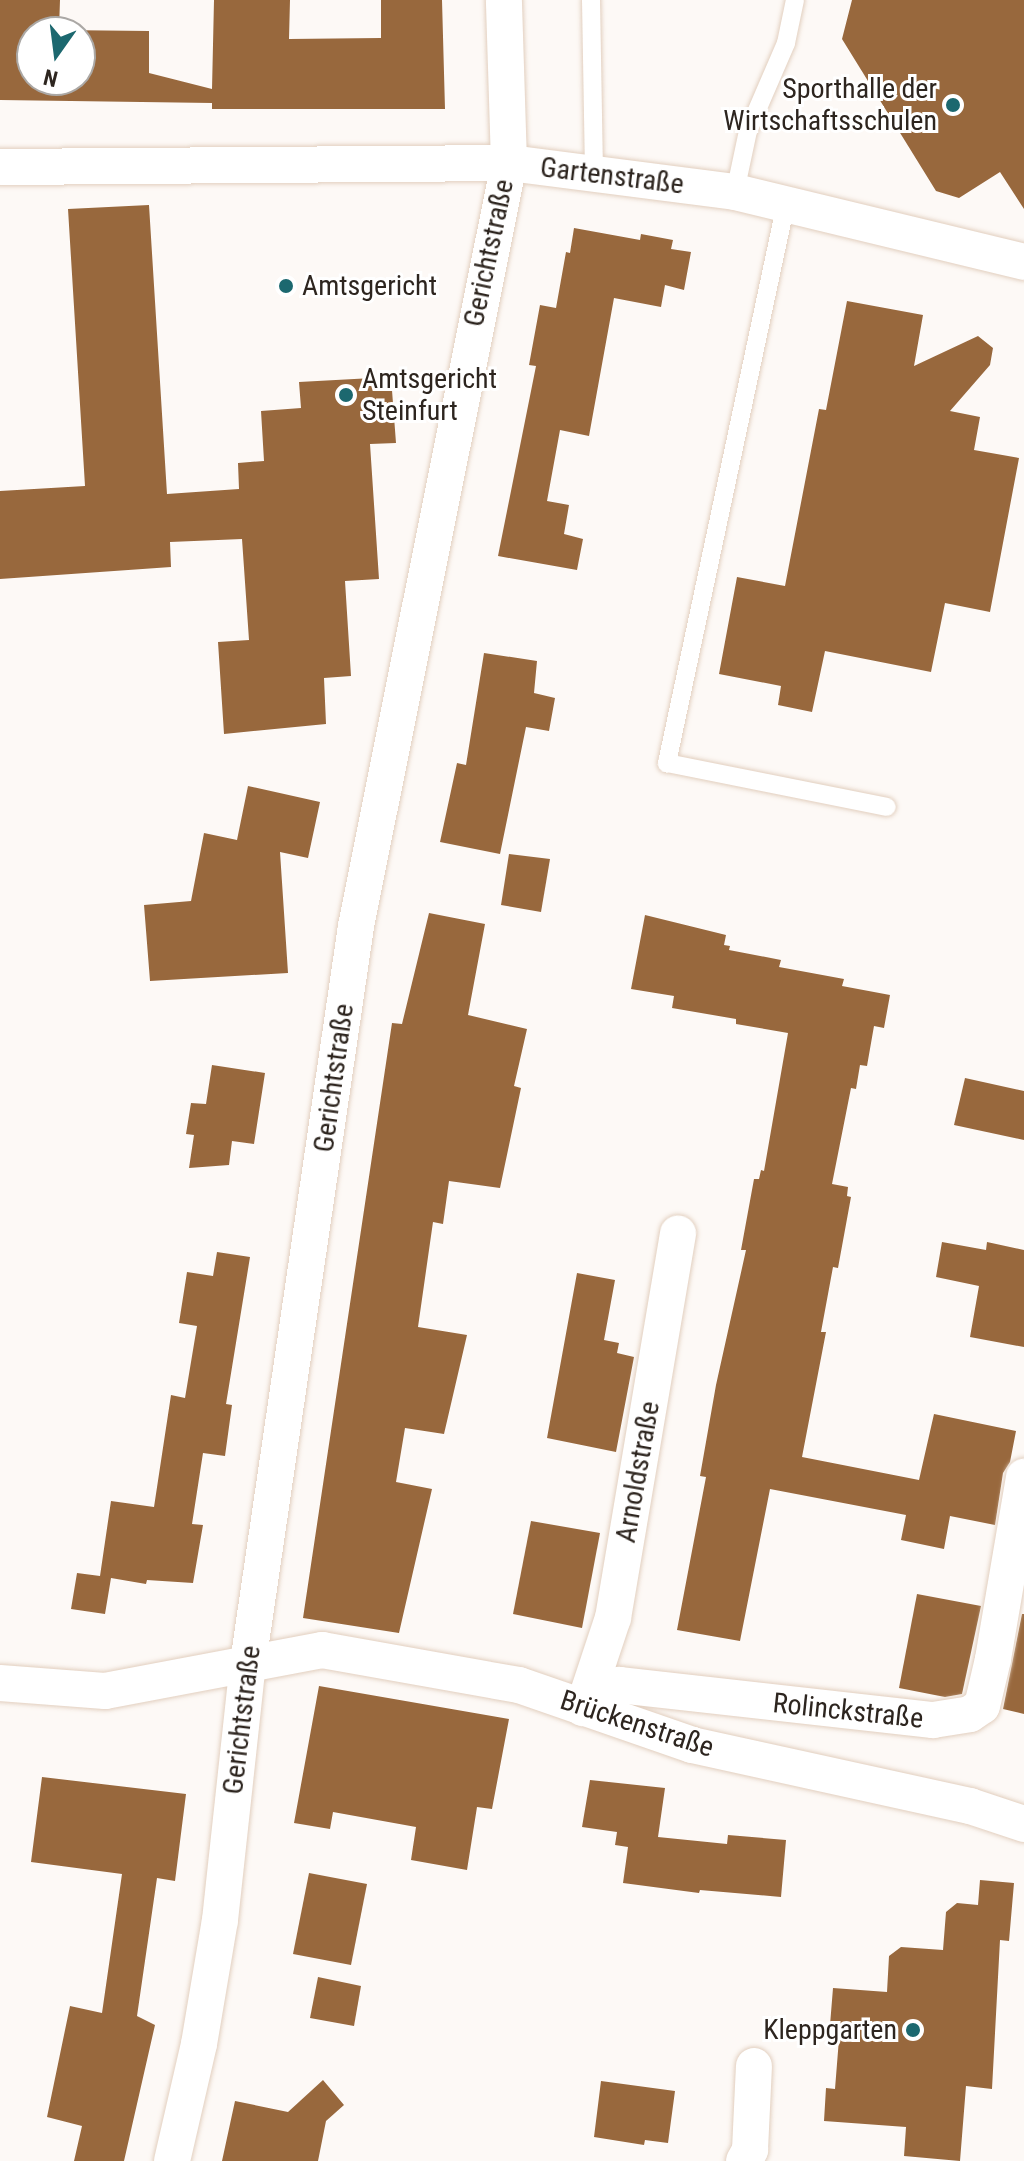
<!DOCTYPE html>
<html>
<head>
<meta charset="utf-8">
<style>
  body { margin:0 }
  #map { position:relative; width:1024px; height:2161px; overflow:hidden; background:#fdf9f6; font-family:"Roboto Condensed",sans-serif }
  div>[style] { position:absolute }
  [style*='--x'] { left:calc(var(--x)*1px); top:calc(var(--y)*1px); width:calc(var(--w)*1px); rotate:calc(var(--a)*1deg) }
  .building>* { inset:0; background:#98683d }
  .roads { filter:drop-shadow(0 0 2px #e2cfbf) drop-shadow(0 0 2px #e2cfbf) }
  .lane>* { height:18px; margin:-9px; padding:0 9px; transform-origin:9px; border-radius:9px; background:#fff }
  .street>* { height:36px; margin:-18px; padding:0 18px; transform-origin:18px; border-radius:18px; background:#fff }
  .dots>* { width:22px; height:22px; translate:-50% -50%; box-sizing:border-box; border:4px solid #fff; border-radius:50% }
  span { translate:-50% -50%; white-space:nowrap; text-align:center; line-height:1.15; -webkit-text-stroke:6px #fff; paint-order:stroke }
  .poi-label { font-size:28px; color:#2d251f }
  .right { translate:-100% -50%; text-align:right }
  .left { translate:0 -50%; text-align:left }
  .street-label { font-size:28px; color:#2d251f }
  .north { position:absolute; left:16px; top:16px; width:80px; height:80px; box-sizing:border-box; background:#fff; border:2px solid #aba8a5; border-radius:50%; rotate:194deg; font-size:22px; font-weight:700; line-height:32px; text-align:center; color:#2d251f }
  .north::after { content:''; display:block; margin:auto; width:28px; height:36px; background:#1c686f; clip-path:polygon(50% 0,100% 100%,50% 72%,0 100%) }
</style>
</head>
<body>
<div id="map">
  <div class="building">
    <div style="clip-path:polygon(evenodd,0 0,60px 0,59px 30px,149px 31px,149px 73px,212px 89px,214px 0,290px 0,289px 39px,381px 38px,381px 0,442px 0,445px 109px,212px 109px,212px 103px,0 100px,0 0,32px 32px,80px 32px,80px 80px,32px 80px,32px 32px)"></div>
    <div style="clip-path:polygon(852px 0,1024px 0,1024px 209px,1000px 172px,959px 198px,936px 191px,842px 39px)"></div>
    <div style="clip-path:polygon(149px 205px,167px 494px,239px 489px,238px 463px,264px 461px,261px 411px,301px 408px,299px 382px,391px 377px,396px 443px,370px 444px,379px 579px,345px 581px,351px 676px,324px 678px,326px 724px,224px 734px,218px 642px,249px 640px,242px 539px,170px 542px,171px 567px,0 579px,0 491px,85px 486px,68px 209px)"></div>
    <div style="clip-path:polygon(574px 228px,640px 240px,641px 234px,673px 240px,671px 249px,691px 252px,684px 290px,665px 285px,661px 307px,614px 298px,589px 436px,560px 430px,547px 501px,569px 505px,564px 534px,583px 539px,577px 570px,498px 556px,536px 366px,529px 365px,540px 305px,556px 308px,566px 252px,570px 253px)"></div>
    <div style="clip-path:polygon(847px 301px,923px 315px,914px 366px,978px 336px,993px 348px,990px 365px,950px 411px,980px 417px,974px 450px,1019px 458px,990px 612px,945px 603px,931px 672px,825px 651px,812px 712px,778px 705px,781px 686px,719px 674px,737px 577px,785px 586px,819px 409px,826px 410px)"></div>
    <div style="clip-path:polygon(484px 653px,537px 661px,534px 693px,555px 698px,549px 731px,526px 727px,500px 854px,440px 842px,457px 763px,466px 765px)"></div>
    <div style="clip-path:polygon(248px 786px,320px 802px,308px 858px,280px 852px,288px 973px,150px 981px,144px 905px,191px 901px,204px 833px,237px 840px)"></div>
    <div style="clip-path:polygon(509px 854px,550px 859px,541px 912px,501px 905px)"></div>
    <div style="clip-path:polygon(429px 913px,485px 924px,468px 1015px,527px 1029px,514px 1086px,521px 1088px,500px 1188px,449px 1181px,443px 1224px,433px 1222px,418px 1327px,467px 1335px,444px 1434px,405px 1428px,396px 1482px,432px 1489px,399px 1633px,303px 1618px,392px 1023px,402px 1024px)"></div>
    <div style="clip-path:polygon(645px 915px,726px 935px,724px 945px,730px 946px,729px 950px,781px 960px,779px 967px,844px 979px,842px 986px,890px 995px,884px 1028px,874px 1026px,867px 1066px,860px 1065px,856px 1089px,851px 1088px,832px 1184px,848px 1187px,847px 1196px,851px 1197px,838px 1268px,833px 1267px,821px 1332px,826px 1332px,802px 1457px,919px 1480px,934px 1414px,1016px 1431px,1010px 1462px,1003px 1473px,995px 1525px,950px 1516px,944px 1549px,901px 1540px,906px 1515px,770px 1489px,740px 1641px,677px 1630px,706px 1477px,700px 1476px,716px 1385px,746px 1250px,741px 1250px,754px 1179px,759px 1179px,761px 1170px,764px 1171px,788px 1033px,736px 1024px,736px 1019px,672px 1008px,674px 996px,631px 989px)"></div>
    <div style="clip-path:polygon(212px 1065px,265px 1073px,254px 1144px,232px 1141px,229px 1165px,189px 1168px,194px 1135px,186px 1134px,191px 1103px,206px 1104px)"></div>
    <div style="clip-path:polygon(965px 1078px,1024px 1091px,1024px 1140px,954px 1125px)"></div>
    <div style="clip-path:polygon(942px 1242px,986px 1250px,987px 1242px,1024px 1250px,1024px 1347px,970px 1337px,979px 1286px,936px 1277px)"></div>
    <div style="clip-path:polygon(217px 1252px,250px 1257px,226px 1404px,232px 1405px,225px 1456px,203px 1453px,192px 1524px,203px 1525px,193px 1583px,147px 1580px,146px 1584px,111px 1578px,105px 1614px,71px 1609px,77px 1573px,100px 1576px,111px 1501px,154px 1507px,171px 1395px,185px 1398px,197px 1326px,179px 1323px,187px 1272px,213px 1276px)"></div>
    <div style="clip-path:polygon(577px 1273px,615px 1280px,604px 1340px,619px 1343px,617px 1353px,634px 1357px,616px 1452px,547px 1438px)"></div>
    <div style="clip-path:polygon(531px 1521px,600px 1533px,582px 1628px,513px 1614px)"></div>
    <div style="clip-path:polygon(917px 1594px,981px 1606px,962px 1694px,945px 1697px,899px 1688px)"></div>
    <div style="clip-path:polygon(1022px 1614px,1024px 1614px,1024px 1714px,1003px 1709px)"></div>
    <div style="clip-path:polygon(319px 1686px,509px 1719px,492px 1809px,477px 1807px,467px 1870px,411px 1860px,416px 1827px,333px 1812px,330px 1829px,294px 1823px)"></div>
    <div style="clip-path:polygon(42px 1777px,186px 1794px,175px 1881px,157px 1878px,137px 2016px,155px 2025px,124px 2161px,74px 2161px,82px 2126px,47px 2117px,70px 2006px,102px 2013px,122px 1874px,31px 1862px)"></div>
    <div style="clip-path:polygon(590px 1780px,665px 1788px,658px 1837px,727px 1844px,728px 1835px,786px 1840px,781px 1897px,700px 1890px,699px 1893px,623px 1883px,628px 1847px,615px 1845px,617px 1832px,582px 1827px)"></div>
    <div style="clip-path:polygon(309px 1873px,367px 1884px,351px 1965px,293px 1954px)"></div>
    <div style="clip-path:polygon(980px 1880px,1014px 1883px,1009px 1941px,1000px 1940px,992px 2089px,966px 2086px,960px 2161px,904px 2156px,906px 2127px,824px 2121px,826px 2088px,835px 2089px,840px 2026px,830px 2025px,833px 1988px,887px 1992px,889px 1956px,901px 1947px,943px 1950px,946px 1912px,957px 1903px,978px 1905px)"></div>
    <div style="clip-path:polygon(318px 1977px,361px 1986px,354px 2026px,310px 2018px)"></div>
    <div style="clip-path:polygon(323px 2080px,344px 2105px,326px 2121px,318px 2161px,222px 2161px,235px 2101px,288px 2112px)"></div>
    <div style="clip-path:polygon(601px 2081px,675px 2091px,668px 2143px,645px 2140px,644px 2145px,594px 2137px)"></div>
  </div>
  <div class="roads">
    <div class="lane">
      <div style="--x:591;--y:0;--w:175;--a:89"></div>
      <div style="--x:735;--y:192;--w:62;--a:-78"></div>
      <div style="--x:748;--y:131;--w:96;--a:-66.6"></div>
      <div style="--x:786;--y:43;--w:44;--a:-78.2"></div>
      <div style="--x:786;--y:203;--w:573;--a:102"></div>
      <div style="--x:667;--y:763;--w:224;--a:11.3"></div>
    </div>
    <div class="street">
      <div style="--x:0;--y:167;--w:509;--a:-0.45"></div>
      <div style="--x:509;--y:163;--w:228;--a:7.3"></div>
      <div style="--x:735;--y:192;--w:297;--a:13.6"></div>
      <div style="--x:0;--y:1683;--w:105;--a:4.4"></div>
      <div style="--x:105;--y:1691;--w:221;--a:-10.7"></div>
      <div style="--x:322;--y:1650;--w:200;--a:10.1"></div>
      <div style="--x:519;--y:1685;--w:183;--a:19.1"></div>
      <div style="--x:692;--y:1745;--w:285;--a:12.4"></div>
      <div style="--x:970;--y:1806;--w:57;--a:18.4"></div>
      <div style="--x:583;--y:1708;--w:43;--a:-32.6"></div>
      <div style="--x:619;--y:1685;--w:316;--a:6.4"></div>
      <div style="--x:933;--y:1720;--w:37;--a:-9"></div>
      <div style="--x:970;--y:1714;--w:14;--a:-34"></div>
      <div style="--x:982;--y:1706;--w:48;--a:-76.8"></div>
      <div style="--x:993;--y:1659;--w:185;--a:-80.3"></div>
      <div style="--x:583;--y:1708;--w:95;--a:-71.6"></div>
      <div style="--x:613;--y:1618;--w:390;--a:-80.4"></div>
      <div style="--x:172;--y:2161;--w:120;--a:-77"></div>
      <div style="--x:199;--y:2044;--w:126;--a:-80.4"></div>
      <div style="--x:220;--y:1920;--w:259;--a:-83.8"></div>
      <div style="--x:248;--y:1663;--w:745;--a:-81.66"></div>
      <div style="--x:356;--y:926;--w:778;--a:-78.66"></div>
      <div style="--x:509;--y:163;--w:163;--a:-91.8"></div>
      <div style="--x:744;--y:2161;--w:13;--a:-61"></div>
      <div style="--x:750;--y:2150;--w:84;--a:-87.3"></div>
    </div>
  </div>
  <div class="dots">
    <div style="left:953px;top:105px;background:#1c686f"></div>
    <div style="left:286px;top:286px;background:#1c686f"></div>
    <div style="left:346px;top:395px;background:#1c686f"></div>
    <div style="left:913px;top:2030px;background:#1c686f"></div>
  </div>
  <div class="poi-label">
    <span class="right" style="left:937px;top:105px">Sporthalle der<br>Wirtschaftsschulen</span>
    <span class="left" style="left:302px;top:286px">Amtsgericht</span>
    <span class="left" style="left:362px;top:395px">Amtsgericht<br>Steinfurt</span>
    <span class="right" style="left:897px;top:2030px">Kleppgarten</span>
  </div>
  <div class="street-label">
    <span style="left:612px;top:176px;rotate:7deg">Gartenstraße</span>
    <span style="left:489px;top:253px;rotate:-78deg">Gerichtstraße</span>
    <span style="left:334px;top:1078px;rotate:-82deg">Gerichtstraße</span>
    <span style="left:638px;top:1472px;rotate:-80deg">Arnoldstraße</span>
    <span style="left:848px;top:1711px;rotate:6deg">Rolinckstraße</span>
    <span style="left:242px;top:1720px;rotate:-83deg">Gerichtstraße</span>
    <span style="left:637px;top:1724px;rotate:18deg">Brückenstraße</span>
  </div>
  <div class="north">N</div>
</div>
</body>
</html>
